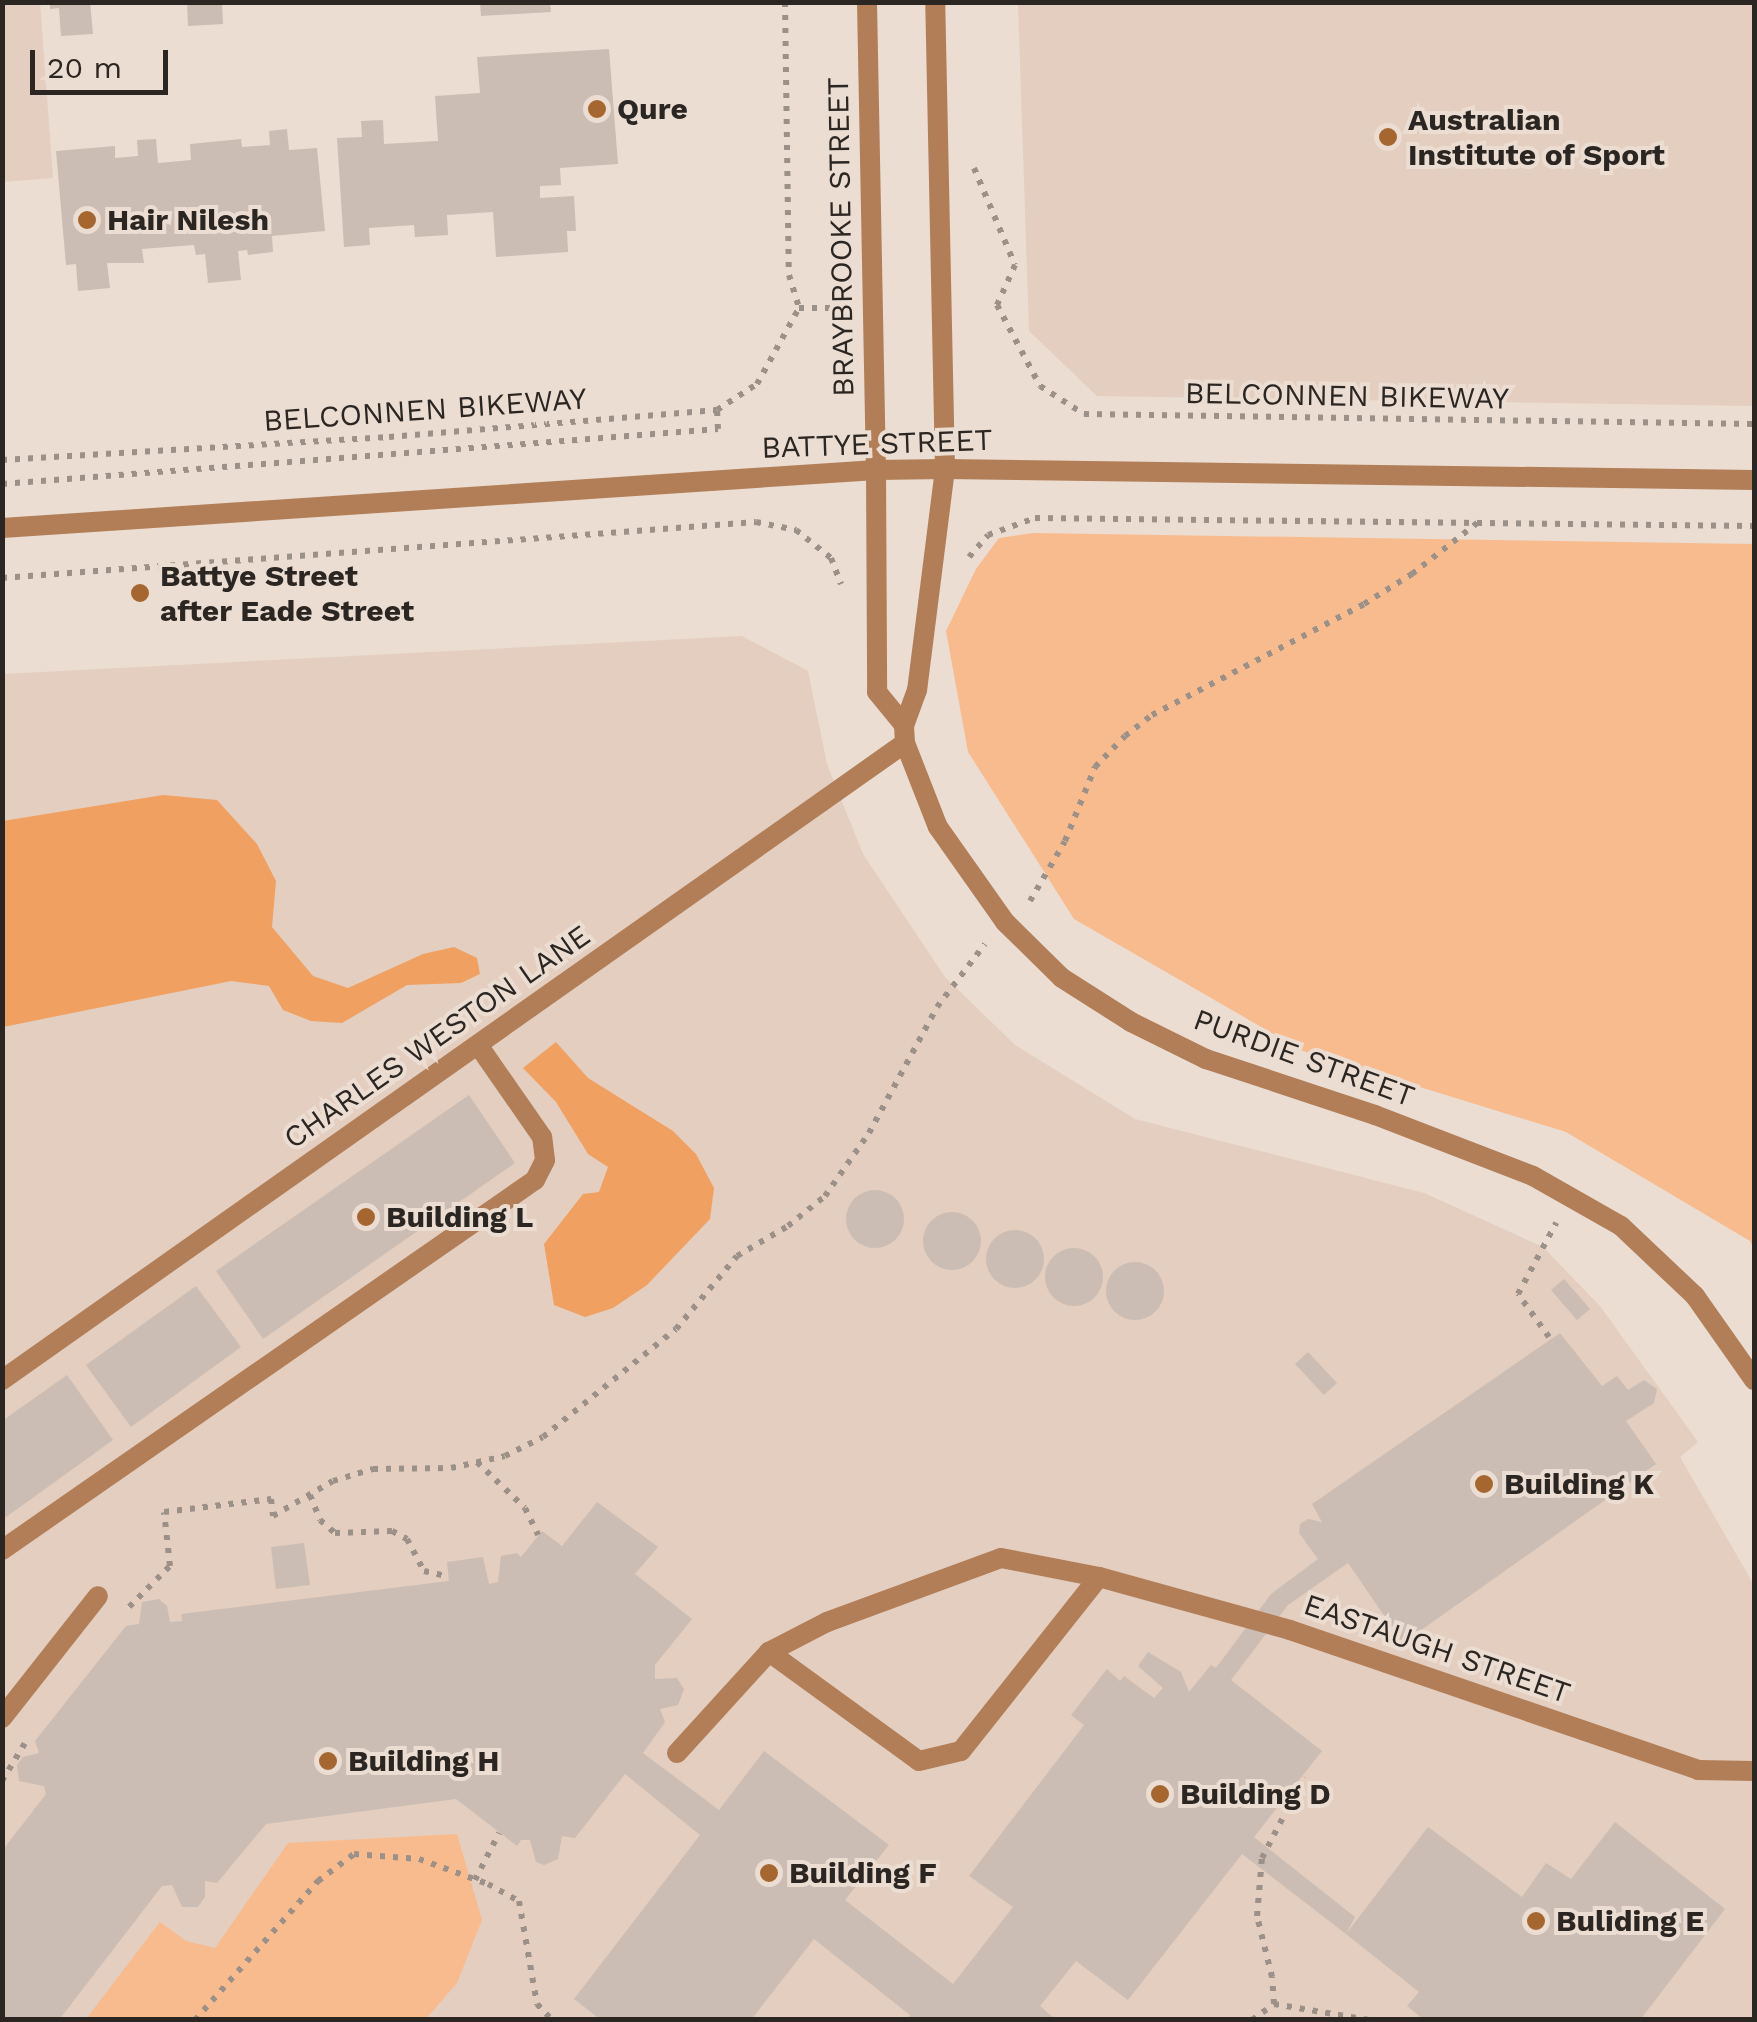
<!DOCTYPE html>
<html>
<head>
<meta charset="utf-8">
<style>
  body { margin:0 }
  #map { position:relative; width:1757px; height:2022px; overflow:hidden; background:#ebddd2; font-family:"Work Sans",sans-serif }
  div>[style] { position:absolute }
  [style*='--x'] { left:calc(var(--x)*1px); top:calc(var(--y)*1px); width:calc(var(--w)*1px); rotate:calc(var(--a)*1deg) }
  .built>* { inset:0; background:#e3cebf }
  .green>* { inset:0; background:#f8bb8e }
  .water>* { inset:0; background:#f0a060 }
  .building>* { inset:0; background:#cbbdb3 }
  .round { border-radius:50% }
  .path>* { height:6px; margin-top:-3px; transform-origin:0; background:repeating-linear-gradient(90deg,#9c9189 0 5px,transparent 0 13px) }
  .service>* { height:20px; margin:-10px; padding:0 10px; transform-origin:10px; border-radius:10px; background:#b17e57 }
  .minor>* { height:20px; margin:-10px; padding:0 10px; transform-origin:10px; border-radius:10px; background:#b17e57 }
  .tertiary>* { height:20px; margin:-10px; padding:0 10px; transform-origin:10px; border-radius:10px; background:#b17e57 }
  .dots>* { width:28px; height:28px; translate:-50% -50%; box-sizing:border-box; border:5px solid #ebddd2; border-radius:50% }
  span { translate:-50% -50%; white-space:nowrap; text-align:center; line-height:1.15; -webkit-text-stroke:8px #ebddd2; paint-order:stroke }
  .poi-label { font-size:30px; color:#2c2622; font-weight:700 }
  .left { translate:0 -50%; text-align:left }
  .street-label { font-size:30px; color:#2c2622 }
  .frame { position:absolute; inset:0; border:5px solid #2c2622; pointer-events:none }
  .scale { position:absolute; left:30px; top:50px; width:138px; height:45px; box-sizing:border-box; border:5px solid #2c2622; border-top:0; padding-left:12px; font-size:30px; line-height:35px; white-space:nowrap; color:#2c2622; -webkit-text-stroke:8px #ebddd2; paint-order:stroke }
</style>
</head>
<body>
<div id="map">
  <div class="built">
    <div style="clip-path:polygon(3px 2px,40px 3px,53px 178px,3px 182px)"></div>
    <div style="clip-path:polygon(1018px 3px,1754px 3px,1754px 406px,1097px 396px,1029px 331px)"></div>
    <div style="clip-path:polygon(742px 636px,808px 671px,827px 764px,863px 854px,945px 977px,1015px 1045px,1135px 1119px,1424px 1193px,1543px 1247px,1600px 1306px,1698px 1442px,1680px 1457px,1754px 1585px,1754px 2019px,3px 2020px,3px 674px)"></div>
  </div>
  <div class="green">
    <div style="clip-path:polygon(1034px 533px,1754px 544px,1754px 1249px,1750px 1241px,1566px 1132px,1303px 1051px,1074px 919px,968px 752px,946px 631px,976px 569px,999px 538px)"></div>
    <div style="clip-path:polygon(457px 1834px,482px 1920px,457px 1983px,426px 2019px,86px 2019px,160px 1922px,186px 1941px,215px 1948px,288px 1843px)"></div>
  </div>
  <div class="water">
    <div style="clip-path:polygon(163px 795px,217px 800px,257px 844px,276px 881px,272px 927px,313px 976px,348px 988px,423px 954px,454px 947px,477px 958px,480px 974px,461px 983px,407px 985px,342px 1023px,311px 1021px,283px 1010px,269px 986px,231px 981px,3px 1027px,3px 821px)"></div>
    <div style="clip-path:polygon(556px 1042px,588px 1078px,673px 1131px,696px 1154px,714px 1188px,710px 1219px,647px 1285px,613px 1308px,585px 1317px,554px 1305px,544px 1244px,583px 1194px,599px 1192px,608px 1167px,588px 1154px,556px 1102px,523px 1068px)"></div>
  </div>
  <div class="building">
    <div style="clip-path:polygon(50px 2px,90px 2px,93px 34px,61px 36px,59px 8px,50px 9px)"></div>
    <div style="clip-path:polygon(187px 2px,222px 2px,223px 24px,188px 26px)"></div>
    <div style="clip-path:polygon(480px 2px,550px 2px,551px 12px,481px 16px)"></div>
    <div style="clip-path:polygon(609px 49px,618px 164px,560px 168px,561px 185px,540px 186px,540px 198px,574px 196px,576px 231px,567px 231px,568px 252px,496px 257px,493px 212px,447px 215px,448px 235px,415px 237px,414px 225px,369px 228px,370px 245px,344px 247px,337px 138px,362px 137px,361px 121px,383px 120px,384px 144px,438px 141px,435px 96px,480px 93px,477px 57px)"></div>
    <div style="clip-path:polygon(287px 129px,289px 150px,317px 148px,325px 231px,272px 236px,273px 252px,248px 255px,247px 250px,238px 251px,241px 280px,208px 283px,205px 254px,196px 255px,194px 245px,142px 249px,144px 263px,107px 263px,110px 288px,78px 291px,76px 264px,66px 265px,56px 151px,115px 146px,115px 158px,138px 156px,137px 140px,156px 139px,158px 163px,191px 160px,190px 144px,241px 139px,242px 147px,270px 145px,269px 131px)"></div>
    <div style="clip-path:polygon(469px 1095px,515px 1163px,263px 1339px,216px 1271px)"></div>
    <div class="round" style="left:846px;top:1190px;width:58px;height:58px"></div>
    <div class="round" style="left:923px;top:1212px;width:58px;height:58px"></div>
    <div class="round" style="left:986px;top:1230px;width:58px;height:58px"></div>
    <div class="round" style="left:1045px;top:1248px;width:58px;height:58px"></div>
    <div class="round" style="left:1106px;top:1262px;width:58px;height:58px"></div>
    <div style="clip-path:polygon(1564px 1279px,1590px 1309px,1577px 1320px,1551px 1290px)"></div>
    <div style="clip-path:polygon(196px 1286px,241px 1347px,131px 1427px,86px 1365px)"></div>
    <div style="clip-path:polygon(1560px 1333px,1602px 1386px,1617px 1376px,1628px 1390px,1644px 1380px,1657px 1389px,1654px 1403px,1626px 1421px,1656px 1464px,1403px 1643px,1348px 1563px,1288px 1605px,1231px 1680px,1322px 1751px,1254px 1837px,1355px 1917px,1346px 1934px,1242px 1854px,1128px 2000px,1076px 1961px,1040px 2006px,1056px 2020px,906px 2020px,910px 2015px,814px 1939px,751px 2020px,601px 2020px,574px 1999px,700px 1835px,625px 1774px,575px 1838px,562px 1836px,558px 1859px,544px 1865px,536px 1862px,530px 1840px,521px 1840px,517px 1846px,456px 1799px,266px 1824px,217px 1883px,205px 1881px,205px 1897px,198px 1907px,182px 1907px,172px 1885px,162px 1886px,59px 2020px,2px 2020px,2px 1851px,46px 1794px,44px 1786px,19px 1781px,17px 1765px,23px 1757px,39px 1753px,35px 1741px,126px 1626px,139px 1624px,142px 1602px,159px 1599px,167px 1606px,170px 1622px,182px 1621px,181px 1614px,449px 1581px,447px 1562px,483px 1557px,489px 1584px,498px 1582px,501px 1556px,517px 1553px,521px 1557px,542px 1531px,562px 1546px,597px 1502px,658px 1547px,635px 1574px,692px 1619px,655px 1665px,655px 1679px,677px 1678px,684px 1689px,678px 1705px,660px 1709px,665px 1722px,643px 1753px,719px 1810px,764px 1751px,889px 1845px,845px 1900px,953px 1984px,1013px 1907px,969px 1876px,1084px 1725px,1071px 1715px,1107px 1669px,1120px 1681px,1124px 1676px,1154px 1698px,1163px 1688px,1138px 1666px,1148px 1652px,1181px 1672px,1189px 1692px,1211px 1665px,1216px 1668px,1271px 1594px,1318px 1559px,1299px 1533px,1300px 1524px,1308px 1519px,1322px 1522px,1312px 1504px)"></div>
    <div style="clip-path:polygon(1308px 1352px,1337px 1383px,1324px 1395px,1295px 1364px)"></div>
    <div style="clip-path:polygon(67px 1375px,113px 1440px,2px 1520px,2px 1421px)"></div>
    <div style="clip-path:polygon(304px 1543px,310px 1585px,276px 1589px,271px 1547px)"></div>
    <div style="clip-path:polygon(1615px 1822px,1725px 1909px,1640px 2020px,1424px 2020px,1407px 2006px,1419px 1992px,1346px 1934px,1428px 1827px,1522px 1897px,1546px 1863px,1571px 1879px)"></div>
  </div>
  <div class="path">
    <div style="--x:785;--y:2;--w:273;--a:89.2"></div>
    <div style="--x:789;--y:275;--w:34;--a:73"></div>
    <div style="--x:974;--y:168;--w:105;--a:67.1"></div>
    <div style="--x:1015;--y:265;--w:44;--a:114.2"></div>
    <div style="--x:997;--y:305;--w:92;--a:62"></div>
    <div style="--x:1040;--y:386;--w:52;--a:32.5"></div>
    <div style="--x:1084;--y:414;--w:670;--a:0.86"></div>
    <div style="--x:799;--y:308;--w:43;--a:0"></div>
    <div style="--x:2;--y:460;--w:388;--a:-3.4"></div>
    <div style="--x:389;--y:437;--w:329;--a:-4.7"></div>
    <div style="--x:717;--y:410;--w:48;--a:-33"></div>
    <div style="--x:757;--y:384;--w:87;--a:-61.1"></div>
    <div style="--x:2;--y:484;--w:718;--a:-4.39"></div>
    <div style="--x:718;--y:429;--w:19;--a:-93"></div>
    <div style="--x:969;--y:557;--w:29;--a:-49"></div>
    <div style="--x:988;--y:535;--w:50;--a:-19.9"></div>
    <div style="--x:1035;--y:518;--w:719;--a:0.64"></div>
    <div style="--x:2;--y:578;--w:756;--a:-4.25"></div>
    <div style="--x:756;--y:522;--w:41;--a:11.3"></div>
    <div style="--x:796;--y:530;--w:45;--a:38.7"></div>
    <div style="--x:831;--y:558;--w:28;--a:69"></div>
    <div style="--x:1030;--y:901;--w:69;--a:-59.7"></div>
    <div style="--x:1065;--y:841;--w:80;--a:-67.9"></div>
    <div style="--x:1095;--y:767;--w:43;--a:-45.9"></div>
    <div style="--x:1125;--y:736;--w:34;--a:-38"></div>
    <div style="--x:1152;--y:715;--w:239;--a:-27.6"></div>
    <div style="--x:1364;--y:604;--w:57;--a:-32"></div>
    <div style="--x:1412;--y:574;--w:83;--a:-38.1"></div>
    <div style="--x:1549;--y:1337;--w:53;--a:-125.8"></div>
    <div style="--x:1518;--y:1294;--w:81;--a:-61.8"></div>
    <div style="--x:477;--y:1462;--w:66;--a:43.8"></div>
    <div style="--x:525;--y:1508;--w:30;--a:64"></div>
    <div style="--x:310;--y:1495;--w:27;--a:68"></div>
    <div style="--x:320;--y:1520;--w:20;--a:41"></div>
    <div style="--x:335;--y:1533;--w:57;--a:-2"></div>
    <div style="--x:392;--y:1531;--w:17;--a:28"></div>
    <div style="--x:407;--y:1539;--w:36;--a:62"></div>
    <div style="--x:424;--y:1571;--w:23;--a:13"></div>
    <div style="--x:129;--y:1607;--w:58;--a:-45"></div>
    <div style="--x:170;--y:1566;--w:54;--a:-96.3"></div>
    <div style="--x:164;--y:1512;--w:108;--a:-6.9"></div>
    <div style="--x:271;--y:1499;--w:17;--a:83"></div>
    <div style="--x:273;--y:1516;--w:69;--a:-30.3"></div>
    <div style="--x:333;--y:1481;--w:42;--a:-16.7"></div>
    <div style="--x:373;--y:1469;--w:78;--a:-0.7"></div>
    <div style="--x:451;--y:1468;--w:55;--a:-12.5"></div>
    <div style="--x:505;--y:1456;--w:42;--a:-26.6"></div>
    <div style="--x:543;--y:1437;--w:171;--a:-39.1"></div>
    <div style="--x:676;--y:1329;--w:95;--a:-50.1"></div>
    <div style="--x:737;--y:1256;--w:59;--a:-30.5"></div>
    <div style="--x:788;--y:1226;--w:48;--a:-39"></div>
    <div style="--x:825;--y:1196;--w:77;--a:-55.1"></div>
    <div style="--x:869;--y:1133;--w:143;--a:-61.6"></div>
    <div style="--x:937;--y:1007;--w:79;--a:-52.7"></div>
    <div style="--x:2;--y:1781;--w:44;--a:-58.8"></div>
    <div style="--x:475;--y:1880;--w:53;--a:-62.9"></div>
    <div style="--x:1274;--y:2004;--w:96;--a:9.6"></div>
    <div style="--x:195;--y:2020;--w:186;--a:-48.5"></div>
    <div style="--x:318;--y:1881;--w:45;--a:-36.9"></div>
    <div style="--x:354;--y:1854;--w:65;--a:4.4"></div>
    <div style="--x:419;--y:1859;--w:73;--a:19.9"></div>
    <div style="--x:488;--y:1884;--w:35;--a:29"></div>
    <div style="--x:519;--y:1901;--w:105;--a:80.1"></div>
    <div style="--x:537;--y:2004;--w:22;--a:47"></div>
    <div style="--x:1252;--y:2020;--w:27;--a:-36"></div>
    <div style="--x:1274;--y:2004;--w:27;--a:-94"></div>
    <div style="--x:1272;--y:1977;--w:63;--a:-103.8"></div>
    <div style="--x:1257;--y:1916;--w:58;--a:-85.1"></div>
    <div style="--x:1262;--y:1858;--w:91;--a:-62.6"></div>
  </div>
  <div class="service">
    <div style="--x:2;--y:1380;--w:1105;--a:-35.2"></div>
    <div style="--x:2;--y:1550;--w:649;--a:-34.77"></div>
    <div style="--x:535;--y:1180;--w:22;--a:-63"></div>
    <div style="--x:545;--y:1160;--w:23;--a:-97"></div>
    <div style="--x:542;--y:1137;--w:112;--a:-124.8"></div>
  </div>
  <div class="minor">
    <div style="--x:876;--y:470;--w:222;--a:89.7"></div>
    <div style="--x:877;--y:692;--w:43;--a:50.7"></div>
    <div style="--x:1754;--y:480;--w:809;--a:-179.22"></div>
    <div style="--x:945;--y:469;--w:223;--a:97.2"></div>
    <div style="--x:917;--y:690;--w:37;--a:110"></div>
    <div style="--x:904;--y:725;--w:18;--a:87"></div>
    <div style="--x:905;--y:743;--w:90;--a:68.6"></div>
    <div style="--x:938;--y:827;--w:116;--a:54.8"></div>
    <div style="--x:1005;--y:922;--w:80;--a:44.5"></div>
    <div style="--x:1062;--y:978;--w:82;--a:32.5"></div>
    <div style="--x:1131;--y:1022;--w:84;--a:26.3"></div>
    <div style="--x:1206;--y:1059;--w:178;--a:18.3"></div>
    <div style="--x:1375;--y:1115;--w:169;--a:21.1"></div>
    <div style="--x:1533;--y:1176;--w:101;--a:29.6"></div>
    <div style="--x:1621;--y:1226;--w:102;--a:43.4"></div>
    <div style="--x:1695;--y:1296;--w:103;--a:54.9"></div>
    <div style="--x:769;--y:1652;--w:185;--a:36"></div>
    <div style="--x:919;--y:1761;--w:43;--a:-13.4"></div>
    <div style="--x:961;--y:1751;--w:222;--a:-51.6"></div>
    <div style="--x:2;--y:1718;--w:155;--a:-51.8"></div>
    <div style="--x:677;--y:1753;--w:137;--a:-47.7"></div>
    <div style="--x:769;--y:1652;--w:65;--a:-27.3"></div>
    <div style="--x:827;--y:1622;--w:185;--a:-20.2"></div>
    <div style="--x:1001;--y:1558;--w:100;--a:11"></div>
    <div style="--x:1099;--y:1577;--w:198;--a:15.5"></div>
    <div style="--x:1290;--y:1630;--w:431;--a:18.9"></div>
    <div style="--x:1698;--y:1770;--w:56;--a:1"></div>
  </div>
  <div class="tertiary">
    <div style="--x:867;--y:2;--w:468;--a:88.9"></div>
    <div style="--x:2;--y:528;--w:876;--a:-3.8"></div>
    <div style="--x:876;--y:470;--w:69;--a:-0.8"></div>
    <div style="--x:945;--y:469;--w:467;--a:-91.2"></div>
  </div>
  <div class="dots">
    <div style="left:597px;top:109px;background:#a6662f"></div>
    <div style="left:1388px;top:137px;background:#a6662f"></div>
    <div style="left:87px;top:220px;background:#a6662f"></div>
    <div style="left:140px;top:593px;background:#a6662f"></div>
    <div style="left:366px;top:1217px;background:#a6662f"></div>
    <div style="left:1484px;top:1484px;background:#a6662f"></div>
    <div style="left:328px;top:1761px;background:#a6662f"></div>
    <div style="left:1160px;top:1794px;background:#a6662f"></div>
    <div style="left:769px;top:1873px;background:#a6662f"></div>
    <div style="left:1536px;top:1921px;background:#a6662f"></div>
  </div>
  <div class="poi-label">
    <span class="left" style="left:617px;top:109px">Qure</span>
    <span class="left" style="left:1408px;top:137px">Australian<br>Institute of Sport</span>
    <span class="left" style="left:107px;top:220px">Hair Nilesh</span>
    <span class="left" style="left:160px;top:593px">Battye Street<br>after Eade Street</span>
    <span class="left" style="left:386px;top:1217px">Building L</span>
    <span class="left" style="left:1504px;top:1484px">Building K</span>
    <span class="left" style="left:348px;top:1761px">Building H</span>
    <span class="left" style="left:1180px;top:1794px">Building D</span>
    <span class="left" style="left:789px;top:1873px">Building F</span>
    <span class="left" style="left:1556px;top:1921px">Buliding E</span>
  </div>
  <div class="street-label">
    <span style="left:841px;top:237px;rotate:-91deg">BRAYBROOKE STREET</span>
    <span style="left:1347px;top:396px;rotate:1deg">BELCONNEN BIKEWAY</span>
    <span style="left:425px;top:410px;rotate:-4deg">BELCONNEN BIKEWAY</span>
    <span style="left:877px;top:444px;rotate:-2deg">BATTYE STREET</span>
    <span style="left:437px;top:1037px;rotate:-35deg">CHARLES WESTON LANE</span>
    <span style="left:1304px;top:1058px;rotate:20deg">PURDIE STREET</span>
    <span style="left:1437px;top:1649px;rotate:19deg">EASTAUGH STREET</span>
  </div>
  <div class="frame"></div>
  <div class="scale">20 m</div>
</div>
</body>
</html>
